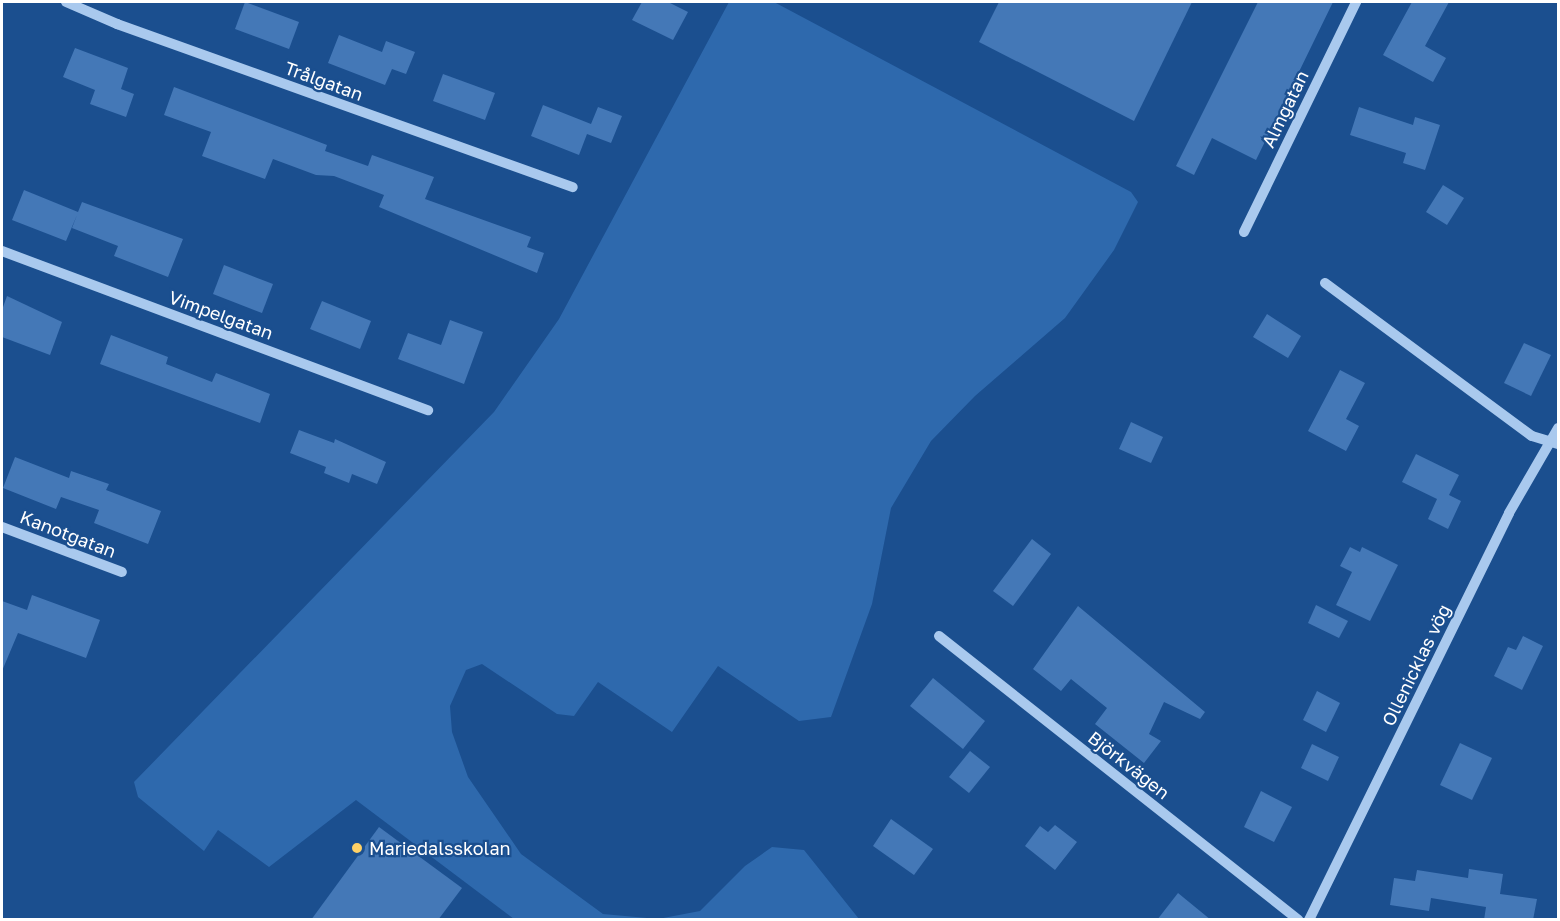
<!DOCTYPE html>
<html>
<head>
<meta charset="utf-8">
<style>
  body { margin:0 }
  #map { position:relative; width:1560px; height:921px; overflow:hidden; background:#1b4f8f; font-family:"Golos Text",sans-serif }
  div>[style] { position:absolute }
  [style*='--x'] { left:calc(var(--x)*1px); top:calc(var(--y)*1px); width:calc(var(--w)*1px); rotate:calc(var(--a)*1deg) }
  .green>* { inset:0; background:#2e69ad }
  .building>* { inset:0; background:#4478b7 }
  .minor>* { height:10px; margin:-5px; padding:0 5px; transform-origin:5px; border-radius:5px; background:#a9c9ee }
  .dots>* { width:16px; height:16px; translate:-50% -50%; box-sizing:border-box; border:3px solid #1b4f8f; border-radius:50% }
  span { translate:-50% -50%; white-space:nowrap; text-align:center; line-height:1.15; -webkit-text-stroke:4.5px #1b4f8f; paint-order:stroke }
  .street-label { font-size:18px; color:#fff }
  .poi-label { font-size:18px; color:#fff }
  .left { translate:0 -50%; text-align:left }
  .frame { position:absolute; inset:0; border:3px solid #fff; pointer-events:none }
</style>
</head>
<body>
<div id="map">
  <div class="green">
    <div style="clip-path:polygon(729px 2px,774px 2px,1131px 192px,1138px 202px,1114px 250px,1065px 318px,975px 396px,931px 441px,891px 508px,872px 604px,831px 717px,799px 721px,718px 666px,672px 732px,598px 682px,574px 716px,557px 714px,482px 664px,466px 670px,450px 706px,452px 732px,468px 777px,521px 854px,603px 914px,658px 919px,700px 911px,745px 866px,772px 847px,804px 850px,859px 919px,514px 919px,356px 800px,269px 867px,218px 830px,204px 851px,138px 797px,134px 782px,494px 412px,559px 319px)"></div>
  </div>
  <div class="building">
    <div style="clip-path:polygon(245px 2px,299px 22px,289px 49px,235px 29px)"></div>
    <div style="clip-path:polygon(642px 2px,668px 2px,688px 12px,673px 40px,632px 20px)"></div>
    <div style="clip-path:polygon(999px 2px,1192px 2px,1134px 121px,979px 42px)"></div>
    <div style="clip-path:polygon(1258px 2px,1333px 2px,1256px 160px,1212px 138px,1194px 175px,1176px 166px)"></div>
    <div style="clip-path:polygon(1412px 2px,1449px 2px,1425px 46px,1446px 58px,1433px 82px,1383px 55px)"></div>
    <div style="clip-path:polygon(339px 35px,382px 52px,386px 41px,415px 52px,406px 74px,392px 69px,385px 85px,328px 63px)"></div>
    <div style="clip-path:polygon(75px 48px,128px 68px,121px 89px,134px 94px,126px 117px,90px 104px,95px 90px,63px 77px)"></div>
    <div style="clip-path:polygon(443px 74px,495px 93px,485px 120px,433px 101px)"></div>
    <div style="clip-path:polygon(174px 87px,327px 145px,325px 151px,368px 166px,372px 155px,434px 177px,425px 199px,531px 237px,527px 247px,544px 253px,537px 273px,379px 207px,384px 195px,334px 176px,316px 175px,273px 159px,265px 179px,202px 156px,211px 132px,164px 115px)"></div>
    <div style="clip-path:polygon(543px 105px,591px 124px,598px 107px,622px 116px,611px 143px,587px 134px,579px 155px,531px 136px)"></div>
    <div style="clip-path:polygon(1359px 107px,1413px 125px,1415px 117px,1440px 125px,1425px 170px,1403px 163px,1406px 153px,1350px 135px)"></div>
    <div style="clip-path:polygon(1443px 185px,1464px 198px,1447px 225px,1426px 212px)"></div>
    <div style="clip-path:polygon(24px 190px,78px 212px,82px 202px,183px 239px,168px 277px,114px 256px,118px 246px,72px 228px,77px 215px,66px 241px,12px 220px)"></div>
    <div style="clip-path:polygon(224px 265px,273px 284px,262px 313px,213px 294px)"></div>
    <div style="clip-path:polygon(7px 296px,62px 322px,50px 355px,2px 337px,2px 310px)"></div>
    <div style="clip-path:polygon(322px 301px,371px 321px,360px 349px,310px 329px)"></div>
    <div style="clip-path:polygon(1267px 314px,1301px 336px,1288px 358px,1253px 337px)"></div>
    <div style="clip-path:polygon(450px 320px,483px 332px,464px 384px,398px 359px,408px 333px,441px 345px)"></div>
    <div style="clip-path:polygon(111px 335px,168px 357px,166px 364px,212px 382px,216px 373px,270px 394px,260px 423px,100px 364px)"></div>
    <div style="clip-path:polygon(1524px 343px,1551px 355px,1531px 396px,1504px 383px)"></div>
    <div style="clip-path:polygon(1340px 370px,1365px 383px,1346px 419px,1359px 426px,1346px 451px,1308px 431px)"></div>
    <div style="clip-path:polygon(1131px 422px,1163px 437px,1151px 463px,1119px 449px)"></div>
    <div style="clip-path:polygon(299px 430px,334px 443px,335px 439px,386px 462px,377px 484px,352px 474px,349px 483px,324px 473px,326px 467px,290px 453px)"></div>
    <div style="clip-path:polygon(1416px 454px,1459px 475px,1449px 495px,1461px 501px,1448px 529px,1428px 519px,1437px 499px,1402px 482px)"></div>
    <div style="clip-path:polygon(15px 457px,69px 478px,71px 471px,109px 484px,106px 490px,161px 511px,148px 544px,94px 523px,99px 510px,61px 497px,56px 509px,3px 488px)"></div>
    <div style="clip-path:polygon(1032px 539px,1051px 554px,1013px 606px,993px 591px)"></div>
    <div style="clip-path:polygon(1350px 547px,1360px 552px,1362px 547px,1398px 565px,1370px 621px,1336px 605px,1352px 572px,1340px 566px)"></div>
    <div style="clip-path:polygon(32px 595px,100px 620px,86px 658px,18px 633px,2px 671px,2px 601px,27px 610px)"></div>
    <div style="clip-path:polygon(1316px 605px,1348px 621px,1339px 638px,1308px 623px)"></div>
    <div style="clip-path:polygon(1078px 606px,1205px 712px,1200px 719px,1164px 702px,1149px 734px,1161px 741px,1144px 763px,1095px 724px,1107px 708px,1071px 679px,1061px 691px,1033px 669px)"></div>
    <div style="clip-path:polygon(1523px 636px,1543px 646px,1522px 690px,1494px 676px,1508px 647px,1516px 650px)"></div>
    <div style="clip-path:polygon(933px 678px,985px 721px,963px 749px,910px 706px)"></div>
    <div style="clip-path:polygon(1317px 691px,1340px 703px,1326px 732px,1303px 720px)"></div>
    <div style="clip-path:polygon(1460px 743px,1492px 758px,1472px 800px,1440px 785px)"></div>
    <div style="clip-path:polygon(1312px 744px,1339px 757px,1328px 781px,1301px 768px)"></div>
    <div style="clip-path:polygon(970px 751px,990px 767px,969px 793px,949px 777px)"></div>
    <div style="clip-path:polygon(1261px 791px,1292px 807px,1274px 842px,1244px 827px)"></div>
    <div style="clip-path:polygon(891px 819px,933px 849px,914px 875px,873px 846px)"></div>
    <div style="clip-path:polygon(1055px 825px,1077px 842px,1055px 870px,1025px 846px,1040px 826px,1048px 832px)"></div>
    <div style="clip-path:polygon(379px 827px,462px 888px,438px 920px,311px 920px)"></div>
    <div style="clip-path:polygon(1469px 869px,1503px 874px,1500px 894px,1537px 899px,1533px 920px,1484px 920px,1486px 907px,1431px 898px,1429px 911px,1390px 905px,1394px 878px,1415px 881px,1417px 870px,1468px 878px)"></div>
    <div style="clip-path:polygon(1178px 893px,1211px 920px,1157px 920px)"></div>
  </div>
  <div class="minor">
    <div style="--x:66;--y:2;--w:56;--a:23.3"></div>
    <div style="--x:117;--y:24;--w:484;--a:19.7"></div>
    <div style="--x:1244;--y:232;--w:256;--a:-64"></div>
    <div style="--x:2;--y:251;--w:455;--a:20.5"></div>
    <div style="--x:1325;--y:283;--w:257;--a:36.5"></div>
    <div style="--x:1532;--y:436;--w:27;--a:17"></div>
    <div style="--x:2;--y:527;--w:128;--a:20.6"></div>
    <div style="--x:939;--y:636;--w:458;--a:38.3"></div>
    <div style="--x:1309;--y:920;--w:453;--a:-63.8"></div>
    <div style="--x:1509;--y:513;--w:98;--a:-60"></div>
  </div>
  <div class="dots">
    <div style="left:357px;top:848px;background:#ffd166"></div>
  </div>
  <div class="street-label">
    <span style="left:324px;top:81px;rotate:20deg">Trålgatan</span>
    <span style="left:1285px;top:109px;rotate:-64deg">Almgatan</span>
    <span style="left:221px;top:315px;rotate:20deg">Vimpelgatan</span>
    <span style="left:68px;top:534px;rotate:21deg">Kanotgatan</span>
    <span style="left:1416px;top:665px;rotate:-64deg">Ollenicklas vög</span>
    <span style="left:1129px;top:765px;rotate:38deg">Björkvägen</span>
  </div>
  <div class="poi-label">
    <span class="left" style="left:369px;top:848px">Mariedalsskolan</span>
  </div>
  <div class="frame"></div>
</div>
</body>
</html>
